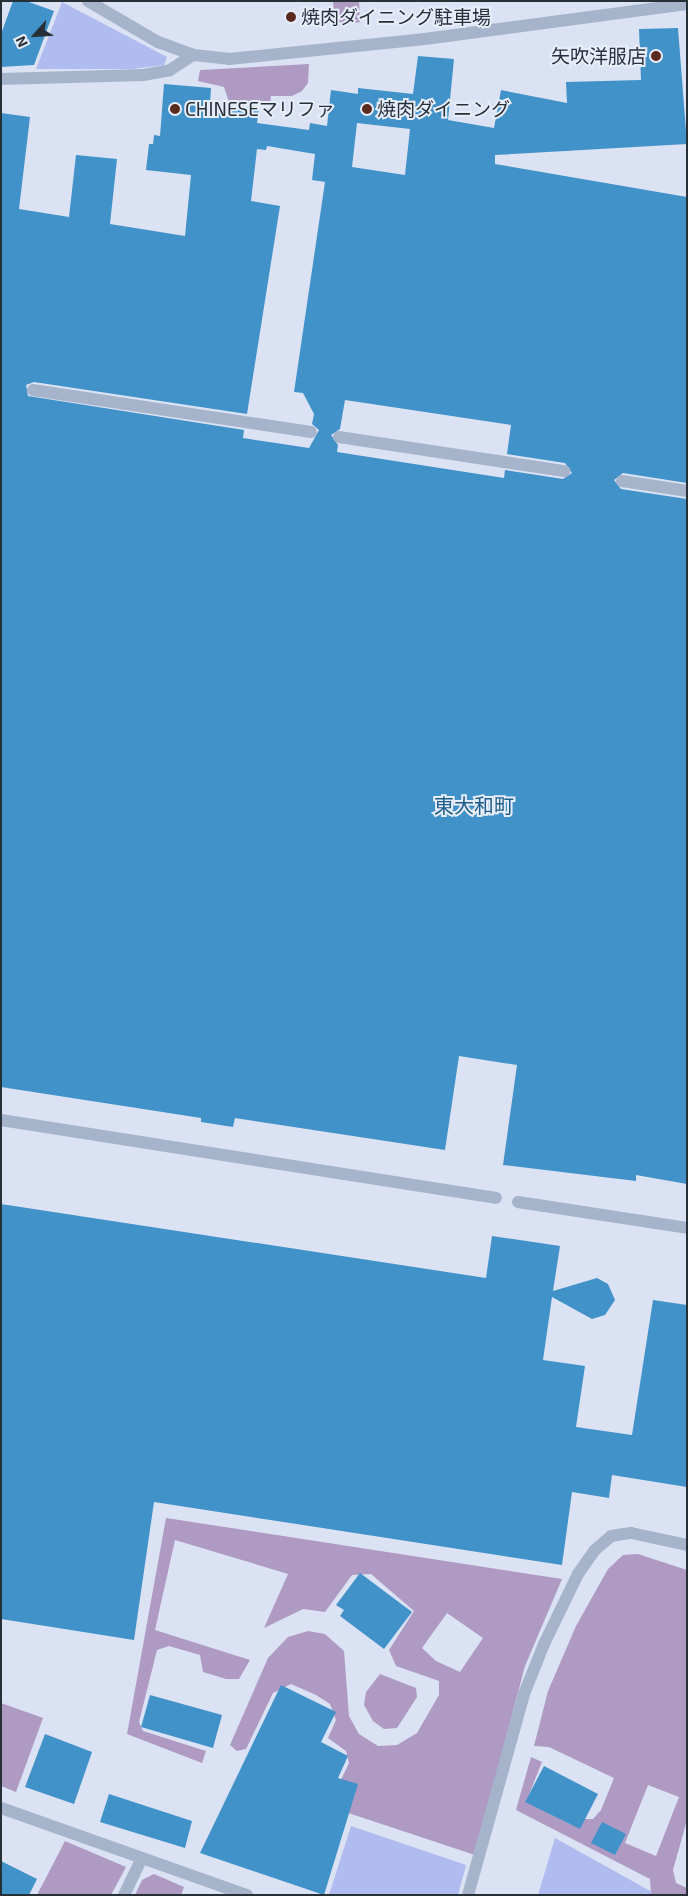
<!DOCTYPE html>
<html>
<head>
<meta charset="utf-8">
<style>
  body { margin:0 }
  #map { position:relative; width:688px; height:1896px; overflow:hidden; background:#dbe2f3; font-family:"Exo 2","Noto Sans JP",sans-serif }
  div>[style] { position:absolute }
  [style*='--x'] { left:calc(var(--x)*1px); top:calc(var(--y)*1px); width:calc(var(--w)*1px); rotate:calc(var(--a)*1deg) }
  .green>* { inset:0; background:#ae9ac2 }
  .sand>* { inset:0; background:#b0bbef }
  .building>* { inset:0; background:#4292ca }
  .service>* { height:12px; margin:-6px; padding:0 6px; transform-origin:6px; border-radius:6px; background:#a6b4cb }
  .minor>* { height:12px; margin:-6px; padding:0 6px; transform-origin:6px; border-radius:6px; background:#a6b4cb }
  .tertiary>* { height:12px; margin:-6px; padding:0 6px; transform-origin:6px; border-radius:6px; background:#a6b4cb }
  .dots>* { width:14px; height:14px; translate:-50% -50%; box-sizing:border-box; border:2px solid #e7edfa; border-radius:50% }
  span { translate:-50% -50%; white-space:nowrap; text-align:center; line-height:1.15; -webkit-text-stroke:4px #e7edfa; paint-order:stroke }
  .poi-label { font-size:19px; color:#272f37 }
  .left { translate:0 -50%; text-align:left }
  .right { translate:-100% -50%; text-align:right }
  .neighbourhood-label { font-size:20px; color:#1e5d89 }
  .frame { position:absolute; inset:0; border:2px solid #272f37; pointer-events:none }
  .north { position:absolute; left:10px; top:10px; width:50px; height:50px; -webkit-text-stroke:4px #e7edfa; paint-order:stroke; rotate:244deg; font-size:14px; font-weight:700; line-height:20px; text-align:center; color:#272f37 }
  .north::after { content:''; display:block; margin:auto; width:18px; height:22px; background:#272f37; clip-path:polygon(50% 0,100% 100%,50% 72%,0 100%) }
</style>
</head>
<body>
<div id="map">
  <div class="green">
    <div style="clip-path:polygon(333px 1px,359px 1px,360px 22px,335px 26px)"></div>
    <div style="clip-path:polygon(309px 64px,308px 83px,302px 91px,292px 96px,271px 96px,270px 105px,230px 105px,224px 87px,198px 81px,200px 70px)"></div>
    <div style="clip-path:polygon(evenodd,166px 1518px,562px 1579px,525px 1666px,475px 1855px,249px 1780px,335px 1792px,349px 1763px,346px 1751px,328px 1738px,336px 1720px,330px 1704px,316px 1695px,291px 1684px,273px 1693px,246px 1749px,237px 1751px,230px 1745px,268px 1658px,288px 1637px,308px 1631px,325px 1634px,344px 1651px,349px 1716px,359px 1734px,378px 1746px,397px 1745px,417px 1733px,439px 1695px,439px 1681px,396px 1666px,389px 1650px,414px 1611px,371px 1574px,352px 1575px,325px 1612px,303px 1609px,264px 1628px,288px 1574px,175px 1540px,155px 1630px,250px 1660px,239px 1679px,226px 1679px,203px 1672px,200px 1655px,169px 1646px,157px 1650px,139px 1722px,143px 1731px,206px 1751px,202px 1763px,127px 1734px,166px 1518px,447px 1613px,483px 1638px,460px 1672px,436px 1661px,422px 1648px,447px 1613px)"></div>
    <div style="clip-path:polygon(evenodd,638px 1554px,687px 1570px,687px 1820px,673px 1870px,676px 1883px,687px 1888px,687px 1895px,651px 1895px,650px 1879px,516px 1810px,531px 1757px,542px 1762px,526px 1802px,572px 1825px,580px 1819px,593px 1819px,601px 1810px,614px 1778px,549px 1747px,534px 1746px,548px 1691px,576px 1626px,608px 1569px,623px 1555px,638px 1554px,648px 1785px,679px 1797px,656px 1856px,625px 1843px,648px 1785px)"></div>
    <div style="clip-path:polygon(380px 1674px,416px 1688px,417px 1697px,397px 1728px,384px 1729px,373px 1721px,364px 1705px,366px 1692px)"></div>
    <div style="clip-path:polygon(1px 1703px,43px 1718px,16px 1792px,1px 1786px)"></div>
    <div style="clip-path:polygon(65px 1841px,126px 1867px,111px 1895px,37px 1895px)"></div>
    <div style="clip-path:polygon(154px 1874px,184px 1887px,181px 1895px,135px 1895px,142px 1880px)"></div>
  </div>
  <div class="sand">
    <div style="clip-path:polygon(62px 2px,167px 57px,164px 65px,132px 69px,36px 69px)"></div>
    <div style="clip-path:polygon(351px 1826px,466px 1865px,458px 1895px,329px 1895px)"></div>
    <div style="clip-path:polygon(555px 1838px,652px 1892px,651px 1895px,538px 1895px)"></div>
  </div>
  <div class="building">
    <div style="clip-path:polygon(13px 1px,26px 1px,54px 11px,34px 65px,1px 67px,1px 34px)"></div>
    <div style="clip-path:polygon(evenodd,678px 28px,687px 144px,495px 155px,495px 164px,687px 197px,687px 483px,623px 473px,614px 480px,621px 489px,687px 499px,687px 1184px,636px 1175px,636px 1181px,503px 1165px,517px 1065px,459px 1056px,445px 1150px,235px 1118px,233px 1127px,201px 1122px,201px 1118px,1px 1087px,1px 113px,30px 117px,19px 209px,69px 217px,76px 155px,117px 159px,110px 224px,185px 236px,191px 175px,146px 170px,149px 144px,153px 144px,154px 135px,160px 136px,164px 84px,211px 88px,210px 103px,259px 109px,257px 123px,309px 130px,310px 123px,327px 126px,331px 90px,358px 94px,358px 88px,413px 94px,418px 56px,454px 59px,448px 120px,494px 128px,501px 90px,567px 103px,566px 82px,641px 80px,639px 29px,678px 28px,357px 123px,410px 129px,405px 175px,352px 167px,357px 123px,678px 28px,267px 146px,315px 154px,312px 180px,325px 182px,294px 392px,303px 393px,314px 414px,312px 424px,319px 430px,309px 448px,243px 438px,244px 430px,28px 396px,26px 385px,34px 382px,247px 414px,280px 206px,251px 201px,257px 149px,266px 150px,267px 146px,678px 28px,345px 400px,511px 425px,507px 454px,565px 463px,572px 473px,563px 479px,505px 470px,504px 478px,337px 452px,338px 445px,331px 435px,340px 429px,345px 400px)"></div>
    <div style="clip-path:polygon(1px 1204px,486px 1278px,492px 1236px,560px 1246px,553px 1291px,597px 1278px,608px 1284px,615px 1300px,605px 1315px,592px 1319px,552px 1297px,543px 1360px,585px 1366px,576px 1427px,632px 1435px,653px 1300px,687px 1305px,687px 1487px,612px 1475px,609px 1498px,572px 1492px,562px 1565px,154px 1502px,134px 1640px,1px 1619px)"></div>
    <div style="clip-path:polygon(360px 1573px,412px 1612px,384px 1649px,340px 1616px,344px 1610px,336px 1605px)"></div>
    <div style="clip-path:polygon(281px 1685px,336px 1712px,321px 1742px,348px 1756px,338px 1778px,358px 1784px,324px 1895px,200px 1853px)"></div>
    <div style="clip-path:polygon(150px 1695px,222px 1715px,213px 1748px,141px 1727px)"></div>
    <div style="clip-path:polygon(45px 1734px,92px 1752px,74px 1804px,25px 1787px)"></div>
    <div style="clip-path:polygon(544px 1766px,598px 1794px,580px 1829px,525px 1802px)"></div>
    <div style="clip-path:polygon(109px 1794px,192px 1821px,185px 1848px,100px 1822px)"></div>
    <div style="clip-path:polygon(602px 1822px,626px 1834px,615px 1855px,591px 1843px)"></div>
    <div style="clip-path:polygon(1px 1861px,37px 1879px,29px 1895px,1px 1895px)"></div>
  </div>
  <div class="service">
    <div style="--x:1;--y:79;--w:142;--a:-1.6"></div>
    <div style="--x:143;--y:75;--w:27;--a:-10"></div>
    <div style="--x:170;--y:70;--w:27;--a:-33"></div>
    <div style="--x:33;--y:390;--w:281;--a:8.6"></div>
    <div style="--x:339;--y:437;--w:228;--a:8.6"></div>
    <div style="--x:622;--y:481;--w:66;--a:8.7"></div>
    <div style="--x:1;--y:1120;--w:501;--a:8.95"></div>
    <div style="--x:518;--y:1202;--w:171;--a:8.7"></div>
  </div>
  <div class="minor">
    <div style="--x:1;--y:1808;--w:261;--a:19.5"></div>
    <div style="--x:124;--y:1895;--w:41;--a:-64.1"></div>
  </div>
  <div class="tertiary">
    <div style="--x:88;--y:1;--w:81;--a:30.4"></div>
    <div style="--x:158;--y:42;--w:37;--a:20"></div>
    <div style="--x:193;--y:55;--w:36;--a:6"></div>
    <div style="--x:229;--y:59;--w:197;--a:-5.8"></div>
    <div style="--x:425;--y:39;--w:264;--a:-7.6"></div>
    <div style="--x:468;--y:1895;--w:209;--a:-74.4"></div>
    <div style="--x:524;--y:1694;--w:54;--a:-68.2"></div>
    <div style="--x:544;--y:1644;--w:78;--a:-64.1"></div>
    <div style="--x:578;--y:1574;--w:29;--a:-55"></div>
    <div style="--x:595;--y:1550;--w:21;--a:-41"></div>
    <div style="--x:611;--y:1536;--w:20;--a:-9"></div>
    <div style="--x:631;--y:1533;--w:57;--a:12.1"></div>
  </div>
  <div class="dots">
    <div style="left:291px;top:17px;background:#5a2a1c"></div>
    <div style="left:656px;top:56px;background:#5a2a1c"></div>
    <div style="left:175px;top:109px;background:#5a2a1c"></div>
    <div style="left:367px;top:109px;background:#5a2a1c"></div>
  </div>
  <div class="poi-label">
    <span class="left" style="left:301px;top:17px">焼肉ダイニング駐車場</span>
    <span class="right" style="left:646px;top:56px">矢吹洋服店</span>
    <span class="left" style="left:185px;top:109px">CHINESEマリファ</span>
    <span class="left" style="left:377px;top:109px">焼肉ダイニング</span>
  </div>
  <div class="neighbourhood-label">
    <span style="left:474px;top:805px">東大和町</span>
  </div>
  <div class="frame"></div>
  <div class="north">N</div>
</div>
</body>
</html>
